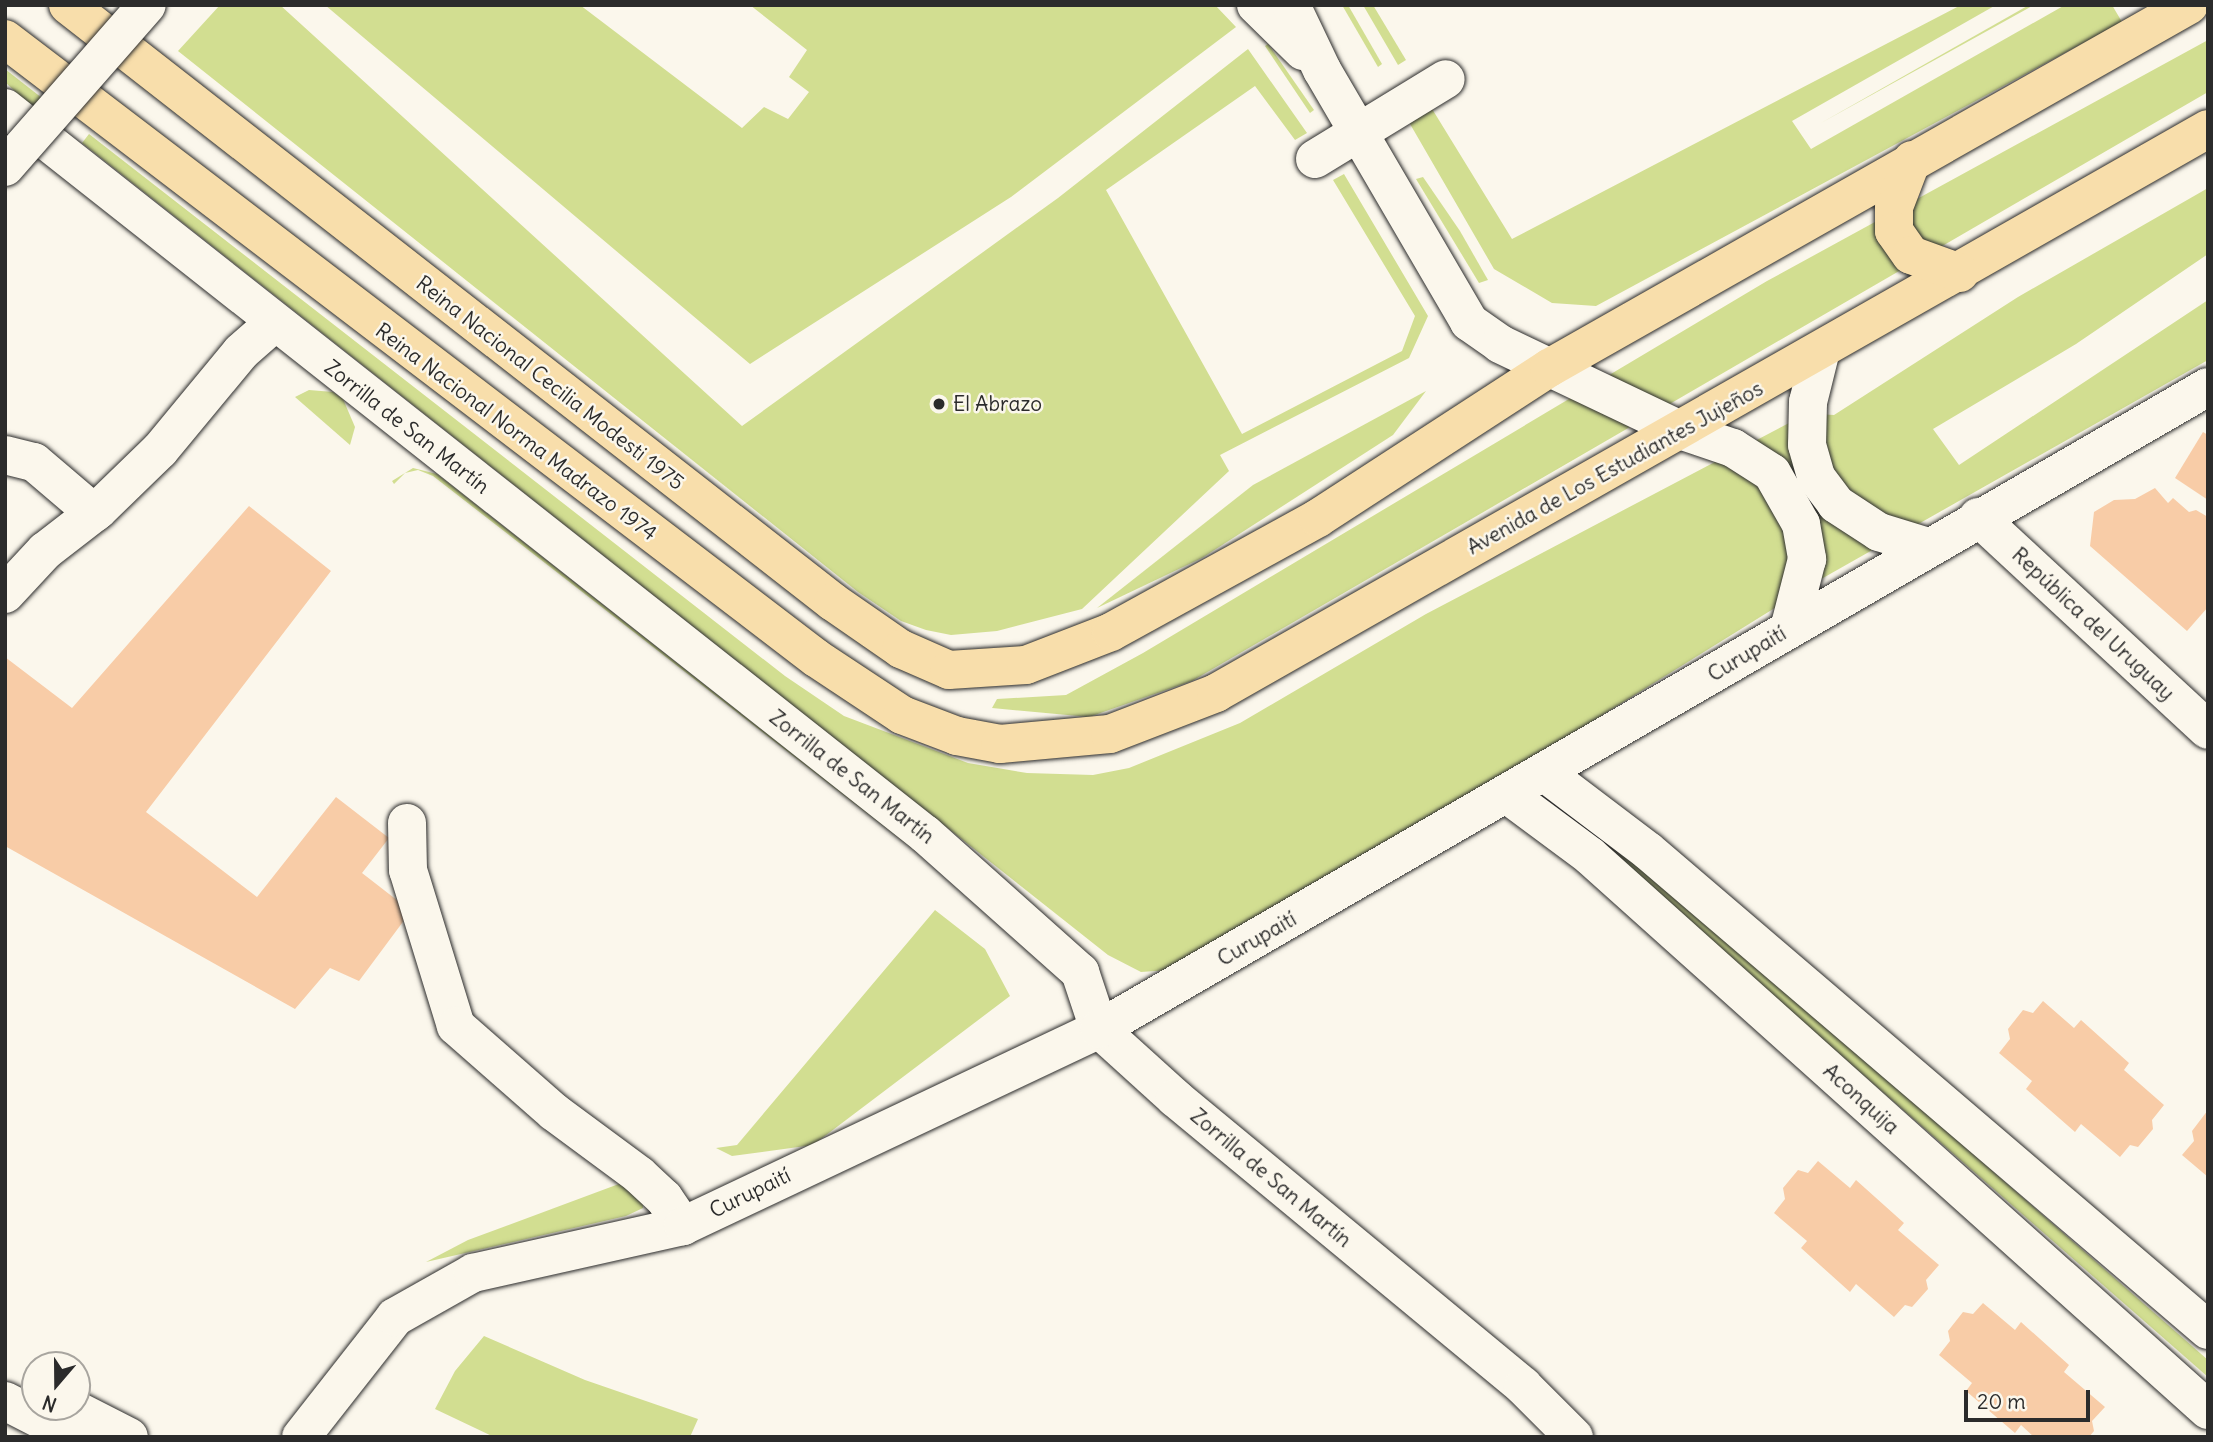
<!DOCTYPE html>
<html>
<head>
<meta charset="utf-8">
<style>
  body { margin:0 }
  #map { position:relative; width:2213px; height:1442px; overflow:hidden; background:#fbf7ec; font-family:Delius,sans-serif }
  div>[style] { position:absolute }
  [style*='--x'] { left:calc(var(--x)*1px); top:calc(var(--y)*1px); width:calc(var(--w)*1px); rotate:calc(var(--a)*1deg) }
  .green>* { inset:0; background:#d2de91 }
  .building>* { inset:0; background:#f8cca7 }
  .roads { filter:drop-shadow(0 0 2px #2b2b2b) drop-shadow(0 0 2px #2b2b2b) }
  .minor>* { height:38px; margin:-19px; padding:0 19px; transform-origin:19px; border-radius:19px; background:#fbf7ec }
  .major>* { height:38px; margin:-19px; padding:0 19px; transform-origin:19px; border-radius:19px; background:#f8deab }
  .bridges { filter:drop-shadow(0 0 2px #2b2b2b) drop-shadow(0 0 2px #2b2b2b) }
  .minor-bridge>* { height:38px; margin:-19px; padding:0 19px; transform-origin:19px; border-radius:19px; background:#fbf7ec }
  .dots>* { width:19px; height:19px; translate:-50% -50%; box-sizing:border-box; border:4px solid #fbf7ec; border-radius:50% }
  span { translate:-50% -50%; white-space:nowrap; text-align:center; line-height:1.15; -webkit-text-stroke:5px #fbf7ec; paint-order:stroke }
  .street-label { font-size:21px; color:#2b2b2b }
  .poi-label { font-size:21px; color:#2b2b2b }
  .left { translate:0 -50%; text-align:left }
  .frame { position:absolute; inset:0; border:7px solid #2b2b2b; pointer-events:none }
  .north { position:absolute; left:21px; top:1351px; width:70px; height:70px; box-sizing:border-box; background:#fbf7ec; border:2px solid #a8a59f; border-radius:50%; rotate:200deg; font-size:19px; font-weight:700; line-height:28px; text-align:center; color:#2b2b2b }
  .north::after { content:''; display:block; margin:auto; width:24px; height:32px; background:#2b2b2b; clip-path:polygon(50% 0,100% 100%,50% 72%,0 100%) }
  .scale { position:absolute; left:1964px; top:1390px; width:126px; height:32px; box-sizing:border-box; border:4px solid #2b2b2b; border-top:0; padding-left:9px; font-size:21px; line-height:24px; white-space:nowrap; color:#2b2b2b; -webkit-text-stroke:5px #fbf7ec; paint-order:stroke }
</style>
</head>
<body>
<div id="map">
  <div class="green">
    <div style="clip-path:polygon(220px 5px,280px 5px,742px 426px,1058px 198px,1248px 49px,1307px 133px,1295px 140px,1255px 86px,1106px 190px,1242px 434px,1402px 351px,1415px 316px,1333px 180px,1344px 174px,1428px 316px,1409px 358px,1220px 455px,1229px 471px,1082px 609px,997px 631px,951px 635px,926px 630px,901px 621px,858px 592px,178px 51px)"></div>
    <div style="clip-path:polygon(325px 5px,580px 5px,742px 128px,764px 107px,788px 119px,809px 92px,789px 77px,807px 50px,750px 5px,1215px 5px,1236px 27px,1011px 197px,750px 364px)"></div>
    <div style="clip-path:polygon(1342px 5px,1348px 5px,1382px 64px,1378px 67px)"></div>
    <div style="clip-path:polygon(1363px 5px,1373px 5px,1406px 60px,1398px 65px)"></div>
    <div style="clip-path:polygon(1961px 5px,1996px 5px,1792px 121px,1811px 149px,2065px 5px,2112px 5px,2122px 22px,1596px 306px,1552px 303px,1494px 269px,1395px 98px,1418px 86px,1512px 239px)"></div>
    <div style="clip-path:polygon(2029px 5px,2034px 5px,1821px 123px)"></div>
    <div style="clip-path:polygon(2208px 40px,2208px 92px,1192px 681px,1089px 717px,992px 708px,997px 699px,1066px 695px,1143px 653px,1767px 281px)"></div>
    <div style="clip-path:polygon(1268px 44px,1314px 110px,1310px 113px,1265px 46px)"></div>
    <div style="clip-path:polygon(5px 69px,42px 98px,33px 108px,5px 82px)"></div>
    <div style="clip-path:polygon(89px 134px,785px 676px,844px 716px,968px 763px,1027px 773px,1093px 775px,1129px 768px,1240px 723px,1426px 614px,1789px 423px,1817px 414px,1834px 415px,2018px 297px,2208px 188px,2208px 254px,2076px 344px,1933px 429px,1959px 465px,2208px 300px,2208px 360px,1823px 578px,1506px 775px,1170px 970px,1141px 972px,1108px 955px,82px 143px)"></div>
    <div style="clip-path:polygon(1423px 177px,1460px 231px,1488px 280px,1479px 283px,1416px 179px)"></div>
    <div style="clip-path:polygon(309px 390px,333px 392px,343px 399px,355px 427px,350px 445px,295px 397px)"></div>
    <div style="clip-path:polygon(1426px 391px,1393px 435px,1202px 558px,1097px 608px,1253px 485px)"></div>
    <div style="clip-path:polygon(413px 468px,437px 474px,985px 905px,433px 476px,418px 470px,405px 473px,394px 484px,392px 481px)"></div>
    <div style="clip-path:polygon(1613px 838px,2208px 1360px,2208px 1377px,1603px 847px,1601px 839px)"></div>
    <div style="clip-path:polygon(935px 910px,985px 949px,1010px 996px,813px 1145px,732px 1156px,716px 1148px,737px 1145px)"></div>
    <div style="clip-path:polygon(643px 1175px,643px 1208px,626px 1216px,426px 1262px,468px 1240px)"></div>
    <div style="clip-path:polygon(484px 1336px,585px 1380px,698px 1419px,690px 1437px,494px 1437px,435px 1409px,455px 1371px)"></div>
  </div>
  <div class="building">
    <div style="clip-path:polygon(2203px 432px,2208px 435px,2208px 500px,2175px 478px)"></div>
    <div style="clip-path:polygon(2155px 488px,2168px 503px,2173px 498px,2189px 512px,2196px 510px,2208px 517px,2208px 607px,2187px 631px,2090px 546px,2094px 512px,2114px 500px,2135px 499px)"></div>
    <div style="clip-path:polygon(249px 506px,331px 571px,146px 812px,257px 897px,336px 797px,389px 838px,362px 873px,411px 911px,359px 981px,330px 968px,295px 1009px,5px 846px,5px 657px,72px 708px)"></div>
    <div style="clip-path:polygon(2043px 1001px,2074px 1028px,2081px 1020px,2129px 1063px,2124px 1070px,2164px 1105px,2152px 1120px,2153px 1129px,2138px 1147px,2130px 1145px,2120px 1157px,2081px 1124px,2075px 1132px,2026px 1089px,2032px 1081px,1999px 1053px,2010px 1039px,2008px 1029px,2023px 1010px,2033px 1013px)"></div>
    <div style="clip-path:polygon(2208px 1110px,2208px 1177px,2182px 1155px,2194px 1141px,2192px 1131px)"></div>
    <div style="clip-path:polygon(1818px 1161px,1850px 1188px,1856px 1180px,1904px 1223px,1898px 1230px,1939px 1265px,1926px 1280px,1928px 1289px,1912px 1307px,1905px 1305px,1894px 1317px,1856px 1284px,1850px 1292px,1801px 1248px,1807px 1241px,1774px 1213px,1785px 1199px,1783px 1188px,1798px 1170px,1808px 1173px)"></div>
    <div style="clip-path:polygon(1983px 1303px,2015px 1330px,2021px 1322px,2069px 1365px,2064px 1372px,2105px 1407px,2092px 1421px,2094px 1431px,2089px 1437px,2034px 1437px,2021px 1425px,2015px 1433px,1966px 1391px,1972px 1383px,1939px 1355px,1950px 1341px,1948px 1331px,1963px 1312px,1973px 1314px)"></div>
  </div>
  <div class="roads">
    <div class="minor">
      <div style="--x:1256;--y:5;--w:66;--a:44.4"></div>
      <div style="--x:1291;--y:5;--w:72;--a:64.5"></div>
      <div style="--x:1322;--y:70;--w:292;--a:59.7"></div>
      <div style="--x:1469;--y:322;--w:38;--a:35"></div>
      <div style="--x:1500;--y:344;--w:199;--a:25.5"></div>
      <div style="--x:1680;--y:430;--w:56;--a:18.8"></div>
      <div style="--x:1733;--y:448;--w:46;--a:32.7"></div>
      <div style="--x:1772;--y:473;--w:59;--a:60.4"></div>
      <div style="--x:1801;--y:524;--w:36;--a:80"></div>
      <div style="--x:1807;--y:559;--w:72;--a:104.4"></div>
      <div style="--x:5;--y:108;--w:1172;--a:38.28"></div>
      <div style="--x:925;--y:834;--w:208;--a:41.7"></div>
      <div style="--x:1080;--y:972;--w:60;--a:71.6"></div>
      <div style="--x:1099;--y:1029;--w:103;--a:42.2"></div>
      <div style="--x:1175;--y:1098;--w:452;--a:39.6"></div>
      <div style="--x:1523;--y:1386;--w:72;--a:45"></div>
      <div style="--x:1315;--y:159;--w:153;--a:-31.4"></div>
      <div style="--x:1820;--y:354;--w:49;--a:104"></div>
      <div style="--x:1808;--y:402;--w:43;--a:91.3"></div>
      <div style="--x:1807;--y:445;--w:33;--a:74"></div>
      <div style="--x:1816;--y:477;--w:34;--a:53"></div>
      <div style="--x:1836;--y:504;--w:51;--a:33.1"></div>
      <div style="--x:1879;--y:532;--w:51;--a:17"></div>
      <div style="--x:5;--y:455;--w:30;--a:14"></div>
      <div style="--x:34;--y:462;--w:79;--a:40.4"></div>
      <div style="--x:1978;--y:517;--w:313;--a:42.8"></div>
      <div style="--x:5;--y:594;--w:59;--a:-47.1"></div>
      <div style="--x:45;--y:551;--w:67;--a:-37.7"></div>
      <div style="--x:98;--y:510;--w:86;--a:-44.1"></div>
      <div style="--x:160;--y:450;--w:127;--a:-50.4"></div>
      <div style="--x:241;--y:352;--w:44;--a:-41.3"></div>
      <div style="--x:1545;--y:773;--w:129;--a:37.1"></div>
      <div style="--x:1648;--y:851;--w:737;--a:40.54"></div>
      <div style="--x:1508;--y:795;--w:102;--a:36.6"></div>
      <div style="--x:1590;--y:856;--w:830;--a:41.87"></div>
      <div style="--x:407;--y:823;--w:47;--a:88.8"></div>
      <div style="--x:408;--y:870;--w:163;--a:72.9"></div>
      <div style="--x:456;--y:1026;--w:130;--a:41.3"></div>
      <div style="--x:554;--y:1112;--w:106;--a:36.5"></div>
      <div style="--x:639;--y:1175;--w:34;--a:43"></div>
      <div style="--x:664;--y:1198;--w:34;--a:56"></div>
      <div style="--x:5;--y:1401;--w:79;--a:27.2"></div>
      <div style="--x:70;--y:1407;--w:66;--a:27"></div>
      <div style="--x:301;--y:1437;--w:152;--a:-51.9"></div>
      <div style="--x:395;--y:1317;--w:90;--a:-29.4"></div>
      <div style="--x:473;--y:1273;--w:215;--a:-12.6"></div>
      <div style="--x:683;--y:1226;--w:460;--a:-25.3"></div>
      <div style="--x:1099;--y:1029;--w:1281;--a:-30.07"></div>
    </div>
    <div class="major">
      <div style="--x:68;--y:5;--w:970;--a:37.97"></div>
      <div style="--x:833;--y:602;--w:83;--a:34.7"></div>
      <div style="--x:901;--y:649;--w:52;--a:23.6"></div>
      <div style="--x:949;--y:670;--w:77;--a:-3.7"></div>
      <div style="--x:1026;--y:665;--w:91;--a:-21.2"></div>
      <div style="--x:1111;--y:632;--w:236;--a:-28.8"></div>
      <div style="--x:1318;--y:518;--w:275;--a:-33"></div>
      <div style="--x:1549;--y:368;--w:736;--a:-29.56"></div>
      <div style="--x:5;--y:39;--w:1020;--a:37.35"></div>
      <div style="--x:816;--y:658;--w:103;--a:33.5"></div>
      <div style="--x:902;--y:715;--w:59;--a:20.9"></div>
      <div style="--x:957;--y:736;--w:44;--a:10.5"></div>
      <div style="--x:1000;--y:744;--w:110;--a:-5.2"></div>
      <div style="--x:1110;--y:734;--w:114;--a:-21.1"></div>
      <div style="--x:1216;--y:693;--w:1141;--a:-29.62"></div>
      <div style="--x:1912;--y:160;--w:50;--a:111"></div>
      <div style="--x:1894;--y:207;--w:24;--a:90"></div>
      <div style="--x:1894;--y:231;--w:29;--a:55"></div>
      <div style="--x:1911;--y:255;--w:52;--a:20.2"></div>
    </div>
  </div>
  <div class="bridges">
    <div class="minor-bridge">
      <div style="--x:5;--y:167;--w:215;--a:-48.8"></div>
    </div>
  </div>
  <div class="dots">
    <div style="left:939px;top:404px;background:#2b2b2b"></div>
  </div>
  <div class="street-label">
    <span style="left:550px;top:383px;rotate:38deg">Reina Nacional Cecilia Modesti 1975</span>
    <span style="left:407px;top:427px;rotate:38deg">Zorrilla de San Martín</span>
    <span style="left:516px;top:432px;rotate:37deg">Reina Nacional Norma Madrazo 1974</span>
    <span style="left:1615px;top:468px;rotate:-29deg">Avenida de Los Estudiantes Jujeños</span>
    <span style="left:2093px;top:624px;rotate:43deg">República del Uruguay</span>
    <span style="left:1747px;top:654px;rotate:-31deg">Curupaití</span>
    <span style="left:852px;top:777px;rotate:38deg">Zorrilla de San Martín</span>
    <span style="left:1257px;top:939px;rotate:-30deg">Curupaití</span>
    <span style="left:1861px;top:1099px;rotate:42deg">Aconquija</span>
    <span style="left:1271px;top:1178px;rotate:40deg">Zorrilla de San Martín</span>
    <span style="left:750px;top:1193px;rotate:-26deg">Curupaití</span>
  </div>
  <div class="poi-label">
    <span class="left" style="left:953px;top:404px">El Abrazo</span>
  </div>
  <div class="frame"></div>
  <div class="north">N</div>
  <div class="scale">20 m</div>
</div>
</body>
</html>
